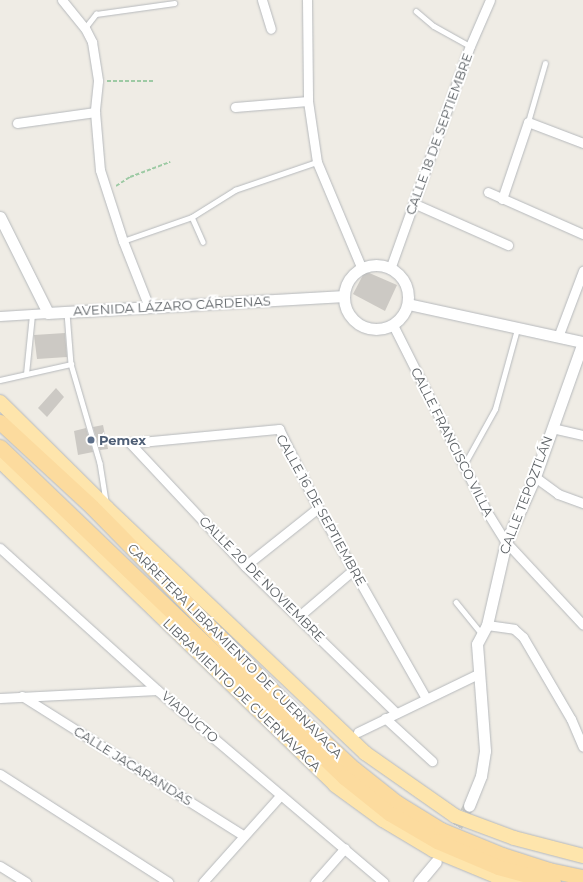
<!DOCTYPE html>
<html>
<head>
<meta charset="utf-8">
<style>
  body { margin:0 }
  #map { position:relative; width:583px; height:882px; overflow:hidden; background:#efece5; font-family:Montserrat,sans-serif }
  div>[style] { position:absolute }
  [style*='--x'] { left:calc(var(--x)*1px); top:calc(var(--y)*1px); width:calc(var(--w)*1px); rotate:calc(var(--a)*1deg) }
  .building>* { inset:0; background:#ccc9c4 }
  .tertiary-tunnel>* { height:11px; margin-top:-5.5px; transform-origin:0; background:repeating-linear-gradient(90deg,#cacac5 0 11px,transparent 0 16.5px) }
  .path>* { height:2px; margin-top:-1px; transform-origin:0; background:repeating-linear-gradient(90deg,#9dcaa4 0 4px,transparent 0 6px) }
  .roads { filter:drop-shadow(0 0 1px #b6b9bc) drop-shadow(0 0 1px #b6b9bc) }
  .service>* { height:4.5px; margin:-2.25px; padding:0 2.25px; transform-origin:2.25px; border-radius:2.25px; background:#fff }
  .minor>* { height:9px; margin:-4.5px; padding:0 4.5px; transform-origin:4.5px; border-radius:4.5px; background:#fff }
  .tertiary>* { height:11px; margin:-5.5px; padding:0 5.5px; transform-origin:5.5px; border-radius:5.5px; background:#fff }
  .tertiary>.ring { margin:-5.5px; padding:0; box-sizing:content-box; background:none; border:11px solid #fff; border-radius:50% }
  .primary>* { height:14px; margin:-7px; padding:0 7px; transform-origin:7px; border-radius:7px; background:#fee5ac }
  .trunk>* { height:15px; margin:-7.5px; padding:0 7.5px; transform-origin:7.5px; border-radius:7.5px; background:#fcdb9e }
  .dots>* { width:11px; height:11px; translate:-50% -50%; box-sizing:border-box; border:2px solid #fff; border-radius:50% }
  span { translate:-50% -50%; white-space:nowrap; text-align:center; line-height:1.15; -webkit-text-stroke:4px #fff; paint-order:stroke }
  .street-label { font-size:13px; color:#5d6266 }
  .service-label { font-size:13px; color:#4e5e75; font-weight:700 }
  .left { translate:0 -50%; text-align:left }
</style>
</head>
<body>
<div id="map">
  <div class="building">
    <div style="clip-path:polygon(367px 272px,397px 285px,385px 311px,353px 294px,363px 275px)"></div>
    <div style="clip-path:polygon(65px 333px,67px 357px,37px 359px,34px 335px)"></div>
    <div style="clip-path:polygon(56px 388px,64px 397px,47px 417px,38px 408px)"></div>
    <div style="clip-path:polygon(103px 425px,108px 449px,100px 450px,93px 427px)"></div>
    <div style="clip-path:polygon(86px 428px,93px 452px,78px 455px,74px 431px)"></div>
  </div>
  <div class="tertiary-tunnel">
    <div style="--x:449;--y:840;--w:39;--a:-60"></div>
  </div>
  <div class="path">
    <div style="--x:107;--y:81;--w:48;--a:0"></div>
    <div style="--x:116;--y:186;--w:17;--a:-33"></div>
    <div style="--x:130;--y:177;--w:43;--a:-20.6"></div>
  </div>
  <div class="roads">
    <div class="service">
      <div style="--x:416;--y:11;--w:23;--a:40"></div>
      <div style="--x:434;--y:26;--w:41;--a:29.1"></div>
      <div style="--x:85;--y:28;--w:18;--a:-52"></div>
      <div style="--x:96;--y:14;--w:79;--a:-8"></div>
      <div style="--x:528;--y:122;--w:61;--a:-73.9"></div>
      <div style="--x:192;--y:217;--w:27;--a:66"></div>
      <div style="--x:123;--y:241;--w:73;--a:-19.2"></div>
      <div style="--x:192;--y:217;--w:51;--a:-32.1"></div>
      <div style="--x:235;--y:190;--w:87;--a:-18.9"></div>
      <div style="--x:67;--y:313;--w:51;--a:85.5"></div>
      <div style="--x:71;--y:364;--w:103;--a:73.7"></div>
      <div style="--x:100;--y:463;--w:39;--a:81"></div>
      <div style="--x:26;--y:374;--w:59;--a:-84.2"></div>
      <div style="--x:0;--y:380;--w:73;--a:-12.7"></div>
      <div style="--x:464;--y:465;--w:64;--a:-61"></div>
      <div style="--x:495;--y:409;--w:83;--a:-74.6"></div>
      <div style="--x:456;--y:602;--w:41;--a:50.9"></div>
    </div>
    <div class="minor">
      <div style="--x:62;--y:0;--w:36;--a:51"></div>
      <div style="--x:85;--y:28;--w:16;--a:63"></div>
      <div style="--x:92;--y:42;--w:39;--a:81"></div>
      <div style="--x:98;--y:81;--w:31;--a:96"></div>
      <div style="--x:95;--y:112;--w:58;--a:85.1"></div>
      <div style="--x:100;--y:170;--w:75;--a:72.1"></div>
      <div style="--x:123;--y:241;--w:71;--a:68.5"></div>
      <div style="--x:262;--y:0;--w:30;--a:73"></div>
      <div style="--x:307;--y:0;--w:101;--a:89.4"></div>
      <div style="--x:308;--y:101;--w:62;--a:81.6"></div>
      <div style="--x:317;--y:162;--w:116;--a:67.2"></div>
      <div style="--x:235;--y:107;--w:73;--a:-4.7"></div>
      <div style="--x:17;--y:123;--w:79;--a:-8"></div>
      <div style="--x:488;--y:192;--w:104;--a:23.9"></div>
      <div style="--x:502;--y:199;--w:81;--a:-71.3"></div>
      <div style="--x:528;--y:122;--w:59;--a:20.9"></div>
      <div style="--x:413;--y:203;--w:104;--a:23.9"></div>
      <div style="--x:390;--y:269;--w:237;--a:-70.3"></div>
      <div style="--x:470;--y:46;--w:50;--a:-66.5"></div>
      <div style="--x:0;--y:316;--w:48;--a:-3.6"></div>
      <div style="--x:393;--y:325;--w:209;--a:63.3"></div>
      <div style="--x:487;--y:512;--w:36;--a:58"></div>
      <div style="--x:506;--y:542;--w:113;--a:47.1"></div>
      <div style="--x:558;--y:337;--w:71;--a:-69.3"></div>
      <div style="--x:552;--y:428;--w:32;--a:13"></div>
      <div style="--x:130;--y:443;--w:150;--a:-5.4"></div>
      <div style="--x:279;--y:429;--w:88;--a:63.7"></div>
      <div style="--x:318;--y:508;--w:219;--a:60.4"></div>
      <div style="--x:130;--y:443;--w:168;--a:46.9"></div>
      <div style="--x:245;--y:566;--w:211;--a:44.2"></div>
      <div style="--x:535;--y:477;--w:29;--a:36"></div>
      <div style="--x:558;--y:494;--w:27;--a:20"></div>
      <div style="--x:0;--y:548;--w:212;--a:42.1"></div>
      <div style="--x:157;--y:690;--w:297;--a:40.3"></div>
      <div style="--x:245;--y:566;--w:93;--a:-38.5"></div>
      <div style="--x:298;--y:617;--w:72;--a:-40.5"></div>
      <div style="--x:487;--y:625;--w:27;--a:8"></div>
      <div style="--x:514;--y:629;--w:12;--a:42"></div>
      <div style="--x:523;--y:637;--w:95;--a:59.7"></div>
      <div style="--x:571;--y:719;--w:30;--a:67"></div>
      <div style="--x:22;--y:696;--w:262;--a:32.2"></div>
      <div style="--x:0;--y:698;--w:157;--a:-2.9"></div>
      <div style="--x:385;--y:718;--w:64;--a:42.5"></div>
      <div style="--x:358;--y:732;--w:133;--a:-25.8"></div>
      <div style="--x:0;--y:774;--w:200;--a:32.7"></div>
      <div style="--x:0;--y:866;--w:31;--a:32"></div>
      <div style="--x:203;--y:882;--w:115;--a:-48.2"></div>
      <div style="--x:315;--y:882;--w:45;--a:-48.6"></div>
    </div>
    <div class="tertiary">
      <div style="--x:0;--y:217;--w:107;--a:63.4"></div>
      <div style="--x:48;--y:313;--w:296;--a:-3.3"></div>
      <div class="ring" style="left:344px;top:265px;width:53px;height:53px"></div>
      <div style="--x:408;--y:304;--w:179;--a:12.3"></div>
      <div style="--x:583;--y:342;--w:143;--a:109.6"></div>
      <div style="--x:535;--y:477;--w:71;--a:114"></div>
      <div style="--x:506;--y:542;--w:85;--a:102.9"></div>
      <div style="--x:487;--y:625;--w:21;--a:118"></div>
      <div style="--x:477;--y:644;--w:107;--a:85.7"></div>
      <div style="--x:485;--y:751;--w:25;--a:99"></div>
      <div style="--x:481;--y:776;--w:32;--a:112"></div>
      <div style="--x:419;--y:882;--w:26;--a:-50"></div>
    </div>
    <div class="primary">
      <div style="--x:0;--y:402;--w:151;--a:44.7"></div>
      <div style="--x:107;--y:508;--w:356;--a:43.5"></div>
      <div style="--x:365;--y:753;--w:110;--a:35"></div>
      <div style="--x:455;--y:816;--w:63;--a:20.4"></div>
      <div style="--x:514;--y:838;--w:71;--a:14.6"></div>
      <div style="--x:0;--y:461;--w:466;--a:44"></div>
      <div style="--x:335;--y:785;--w:59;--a:36.1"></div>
      <div style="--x:383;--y:820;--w:58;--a:31"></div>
      <div style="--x:433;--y:850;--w:68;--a:22.4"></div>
      <div style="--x:496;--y:876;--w:22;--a:16"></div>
    </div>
    <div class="trunk">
      <div style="--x:0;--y:422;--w:125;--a:42.7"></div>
      <div style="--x:92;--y:507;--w:298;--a:45.5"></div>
      <div style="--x:301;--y:720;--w:72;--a:42.8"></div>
      <div style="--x:354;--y:769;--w:55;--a:38.3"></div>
      <div style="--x:397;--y:803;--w:52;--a:31.5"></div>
      <div style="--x:441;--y:830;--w:66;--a:22.3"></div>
      <div style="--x:502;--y:855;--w:49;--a:17.7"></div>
      <div style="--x:549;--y:870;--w:35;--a:12"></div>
      <div style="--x:0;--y:447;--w:477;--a:43.8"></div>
      <div style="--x:344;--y:777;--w:58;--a:38.7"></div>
      <div style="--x:389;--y:813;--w:56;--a:30.3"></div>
      <div style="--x:437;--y:841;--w:66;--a:23.1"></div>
      <div style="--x:498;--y:867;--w:57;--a:15.3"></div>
    </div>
  </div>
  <div class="dots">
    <div style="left:91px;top:440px;background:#5c6f8a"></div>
  </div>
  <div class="street-label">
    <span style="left:439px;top:134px;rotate:-70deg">CALLE 18 DE SEPTIEMBRE</span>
    <span style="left:172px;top:306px;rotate:-3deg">AVENIDA LÁZARO CÁRDENAS</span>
    <span style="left:452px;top:442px;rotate:63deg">CALLE FRANCISCO VILLA</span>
    <span style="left:526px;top:495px;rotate:-69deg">CALLE TEPOZTLÁN</span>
    <span style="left:321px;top:510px;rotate:61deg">CALLE 16 DE SEPTIEMBRE</span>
    <span style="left:262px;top:579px;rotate:45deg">CALLE 20 DE NOVIEMBRE</span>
    <span style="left:235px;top:651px;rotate:45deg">CARRETERA LIBRAMIENTO DE CUERNAVACA</span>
    <span style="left:242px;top:695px;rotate:44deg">LIBRAMIENTO DE CUERNAVACA</span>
    <span style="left:190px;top:717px;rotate:41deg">VIADUCTO</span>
    <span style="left:133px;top:766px;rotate:32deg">CALLE JACARANDAS</span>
  </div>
  <div class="service-label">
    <span class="left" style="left:99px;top:440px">Pemex</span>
  </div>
</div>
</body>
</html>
